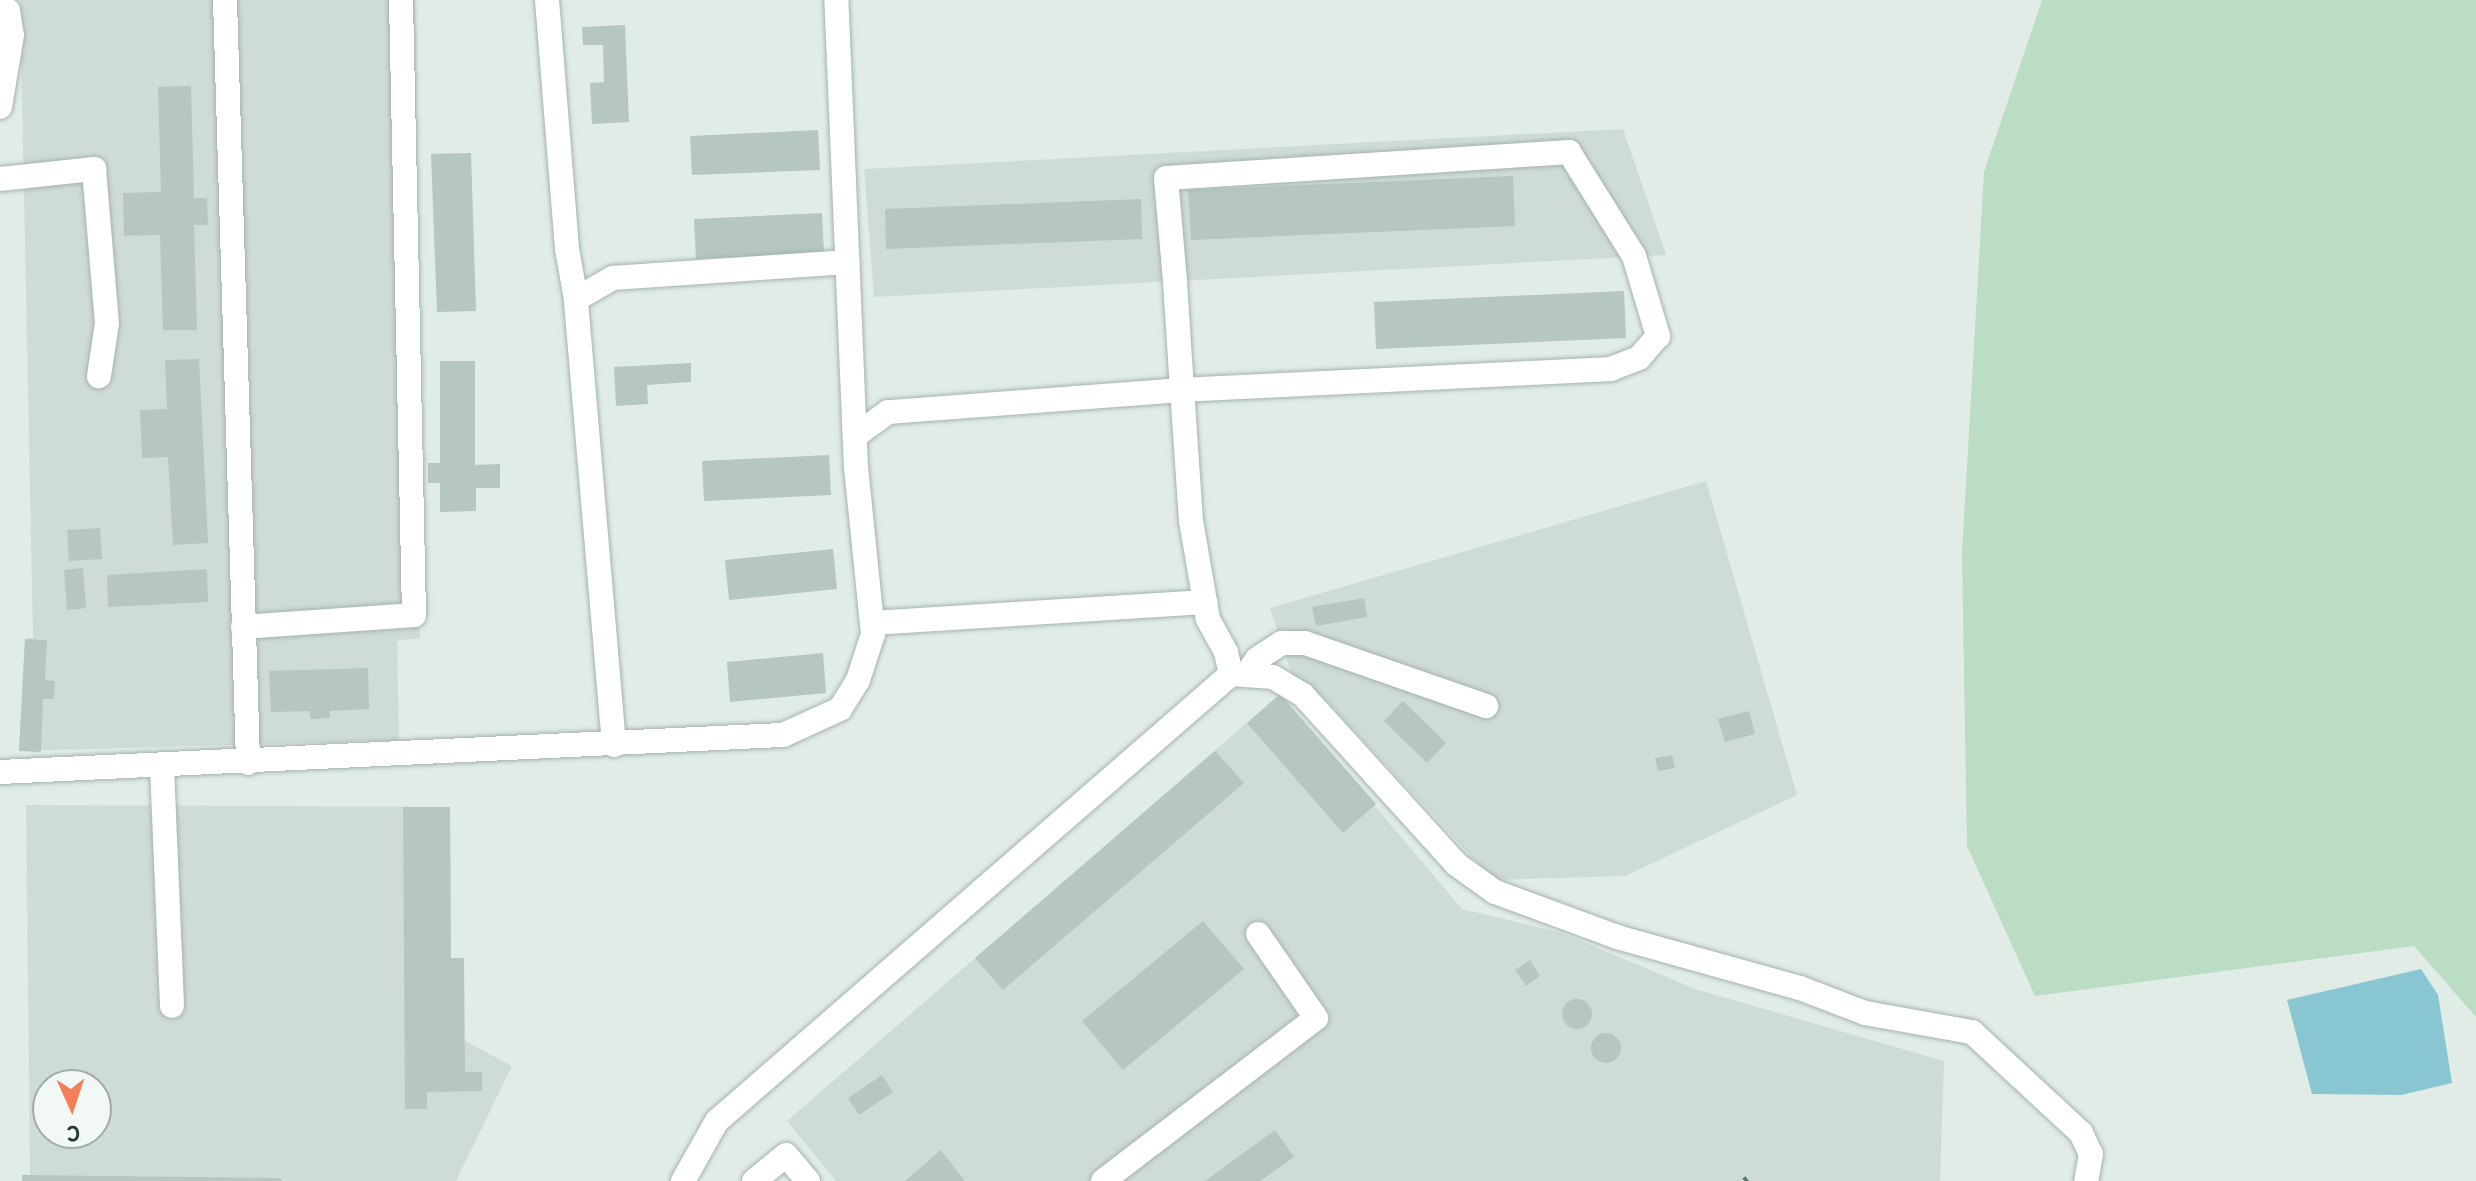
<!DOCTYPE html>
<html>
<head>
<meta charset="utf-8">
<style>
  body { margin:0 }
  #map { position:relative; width:2476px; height:1181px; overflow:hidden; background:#e1ece7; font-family:Overpass,sans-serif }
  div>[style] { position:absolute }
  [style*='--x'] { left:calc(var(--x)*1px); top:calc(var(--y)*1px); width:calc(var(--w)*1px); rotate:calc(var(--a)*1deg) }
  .built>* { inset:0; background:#cfdbd6 }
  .green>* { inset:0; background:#baddc3 }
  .water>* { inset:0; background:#88c6d1 }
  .building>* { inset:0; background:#b6c6c0 }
  .round { border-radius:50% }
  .roads { filter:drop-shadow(0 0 2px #a4b4ae) drop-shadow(0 0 2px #a4b4ae) }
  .minor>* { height:24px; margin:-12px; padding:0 12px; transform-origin:12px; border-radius:12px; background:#fff }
  .rail>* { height:6px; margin-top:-3px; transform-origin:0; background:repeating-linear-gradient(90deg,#5c7870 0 16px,transparent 0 24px) }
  span { translate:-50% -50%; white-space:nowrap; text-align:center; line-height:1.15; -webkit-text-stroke:6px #f1f8f5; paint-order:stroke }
  .north { position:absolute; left:32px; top:1069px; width:80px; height:80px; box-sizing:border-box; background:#f1f8f5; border:2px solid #9eada8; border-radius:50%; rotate:177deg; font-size:22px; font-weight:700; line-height:32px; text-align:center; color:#213c35 }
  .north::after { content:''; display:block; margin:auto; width:28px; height:36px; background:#f37e58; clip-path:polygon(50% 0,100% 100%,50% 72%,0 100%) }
</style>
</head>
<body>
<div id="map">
  <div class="built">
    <div style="clip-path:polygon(20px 0,415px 0,420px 638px,397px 641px,399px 740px,19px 751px,25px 639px,33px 638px)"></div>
    <div style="clip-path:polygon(1623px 129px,1666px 255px,874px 297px,864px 169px)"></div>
    <div style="clip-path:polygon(1706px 481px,1797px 795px,1625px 876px,1493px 880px,1328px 702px,1293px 678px,1270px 608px)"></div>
    <div style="clip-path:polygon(1280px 694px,1462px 909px,1562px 933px,1695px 989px,1944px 1061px,1940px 1181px,836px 1181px,787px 1121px)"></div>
    <div style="clip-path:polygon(evenodd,26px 805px,450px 807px,451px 958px,464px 958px,464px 1040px,512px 1066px,456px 1181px,22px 1181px,22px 1175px,30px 1175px,26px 805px,48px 1085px,96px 1085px,96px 1133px,48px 1133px,48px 1085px)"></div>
  </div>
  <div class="green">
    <div style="clip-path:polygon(2042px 0,2476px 0,2476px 1017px,2414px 946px,2035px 996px,1967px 846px,1962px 553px,1984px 172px)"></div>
  </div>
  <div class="water">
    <div style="clip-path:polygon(2421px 969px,2438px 995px,2452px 1083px,2401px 1095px,2312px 1094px,2287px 1000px)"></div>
  </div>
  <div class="building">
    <div style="clip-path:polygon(625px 25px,629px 122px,592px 124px,590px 83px,604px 82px,603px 45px,583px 45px,582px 27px)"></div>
    <div style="clip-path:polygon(191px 86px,194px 198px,207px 198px,208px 225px,194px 225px,197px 330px,163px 330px,160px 235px,124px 236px,123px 193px,161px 192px,158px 87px)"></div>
    <div style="clip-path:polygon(818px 130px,820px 170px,692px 175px,690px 136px)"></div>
    <div style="clip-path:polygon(471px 153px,476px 311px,437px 312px,431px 154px)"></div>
    <div style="clip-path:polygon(1513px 176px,1515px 226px,1191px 240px,1188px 190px)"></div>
    <div style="clip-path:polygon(1141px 199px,1142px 239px,886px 249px,885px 209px)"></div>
    <div style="clip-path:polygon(822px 213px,824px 253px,696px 259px,694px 219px)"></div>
    <div style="clip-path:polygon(1624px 291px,1626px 338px,1376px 349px,1374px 302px)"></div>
    <div style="clip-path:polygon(199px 359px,208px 543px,173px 545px,168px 457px,142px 458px,140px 410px,167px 409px,165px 360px)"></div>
    <div style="clip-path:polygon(440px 361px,475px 361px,475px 465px,500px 464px,500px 488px,476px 488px,476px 511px,440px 512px,440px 483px,428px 483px,428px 463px,440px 463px)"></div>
    <div style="clip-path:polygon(691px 363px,691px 382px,647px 385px,648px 404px,616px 406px,614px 367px)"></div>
    <div style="clip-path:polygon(829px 455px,831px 495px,704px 501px,702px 461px)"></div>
    <div style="clip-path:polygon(100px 528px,102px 559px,69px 561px,67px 530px)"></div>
    <div style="clip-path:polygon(833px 549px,837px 589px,729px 600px,725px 560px)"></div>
    <div style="clip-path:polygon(83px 568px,86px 608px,67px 610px,64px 570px)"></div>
    <div style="clip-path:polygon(207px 569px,208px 602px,108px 607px,107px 575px)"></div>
    <div style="clip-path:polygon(1364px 598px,1367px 617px,1316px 626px,1312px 607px)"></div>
    <div style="clip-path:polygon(25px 639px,47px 640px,45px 680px,55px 681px,54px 699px,43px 699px,41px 752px,19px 751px)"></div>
    <div style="clip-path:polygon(823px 653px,826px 693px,730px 702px,727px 662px)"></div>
    <div style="clip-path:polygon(368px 668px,369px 709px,330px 711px,330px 718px,310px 719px,310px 711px,271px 712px,269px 671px)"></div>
    <div style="clip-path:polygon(1280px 694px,1376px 804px,1343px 833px,1247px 723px)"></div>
    <div style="clip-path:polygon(1403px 701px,1446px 743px,1427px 763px,1384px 721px)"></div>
    <div style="clip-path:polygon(1749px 711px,1755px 734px,1725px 742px,1718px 719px)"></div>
    <div style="clip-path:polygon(1215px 751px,1244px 783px,1003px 990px,975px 958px)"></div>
    <div style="clip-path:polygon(1672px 755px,1675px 768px,1658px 771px,1655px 758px)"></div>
    <div style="clip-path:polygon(403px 807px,450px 807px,451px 958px,464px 958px,465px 1072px,482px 1072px,482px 1091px,427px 1092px,427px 1109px,405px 1109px)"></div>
    <div style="clip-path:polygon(1203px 921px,1244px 969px,1123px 1070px,1082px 1021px)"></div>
    <div style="clip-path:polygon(1530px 960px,1540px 976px,1526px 986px,1515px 970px)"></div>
    <div class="round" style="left:1562px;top:999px;width:30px;height:30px"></div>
    <div class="round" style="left:1591px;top:1033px;width:30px;height:30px"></div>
    <div style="clip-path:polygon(882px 1075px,893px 1092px,859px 1115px,848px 1098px)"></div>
    <div style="clip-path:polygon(1275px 1130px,1294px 1157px,1260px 1181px,1205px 1181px)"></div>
    <div style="clip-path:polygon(941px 1150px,965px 1181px,905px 1181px)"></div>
    <div style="clip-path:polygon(22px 1175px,281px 1178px,281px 1181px,22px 1181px)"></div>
  </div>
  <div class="roads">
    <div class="minor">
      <div style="--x:225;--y:0;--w:763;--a:88.27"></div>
      <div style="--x:547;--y:0;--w:250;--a:85.4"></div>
      <div style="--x:567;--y:249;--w:51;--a:79.8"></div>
      <div style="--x:0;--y:3;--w:11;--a:45"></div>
      <div style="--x:8;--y:11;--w:24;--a:81"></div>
      <div style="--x:12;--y:35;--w:73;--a:99.5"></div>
      <div style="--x:0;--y:179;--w:95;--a:-6.1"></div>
      <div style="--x:94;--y:169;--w:155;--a:85.2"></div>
      <div style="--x:107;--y:323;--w:54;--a:98.6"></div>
      <div style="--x:872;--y:623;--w:334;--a:-3.6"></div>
      <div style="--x:243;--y:627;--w:171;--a:-4"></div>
      <div style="--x:414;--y:615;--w:615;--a:-91.21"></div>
      <div style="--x:1231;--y:674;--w:42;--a:4.1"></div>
      <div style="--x:1273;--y:677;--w:35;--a:31"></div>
      <div style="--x:1303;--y:695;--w:228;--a:47.8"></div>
      <div style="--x:1456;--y:864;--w:48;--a:35.7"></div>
      <div style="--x:1495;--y:892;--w:130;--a:20.2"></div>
      <div style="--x:1617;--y:937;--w:190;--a:15.6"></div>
      <div style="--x:1800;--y:988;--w:70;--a:21"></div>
      <div style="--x:1865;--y:1013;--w:109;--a:10.1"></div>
      <div style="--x:1972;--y:1032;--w:149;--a:42.8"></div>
      <div style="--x:2081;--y:1133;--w:23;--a:65"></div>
      <div style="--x:2091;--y:1154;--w:27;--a:100"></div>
      <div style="--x:1246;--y:675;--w:19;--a:-55"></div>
      <div style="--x:1257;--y:659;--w:30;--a:-33"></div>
      <div style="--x:1282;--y:643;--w:23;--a:0"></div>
      <div style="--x:1305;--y:643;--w:192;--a:19.2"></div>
      <div style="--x:614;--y:745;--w:448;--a:-94.9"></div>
      <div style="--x:576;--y:299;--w:43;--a:-29.6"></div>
      <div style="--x:613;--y:278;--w:235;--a:-3.9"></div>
      <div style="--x:162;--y:767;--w:239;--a:87.6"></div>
      <div style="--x:0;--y:772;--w:784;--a:-2.71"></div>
      <div style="--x:783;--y:735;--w:63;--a:-24.5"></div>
      <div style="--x:840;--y:709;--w:34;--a:-58"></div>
      <div style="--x:858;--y:680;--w:48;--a:-71.9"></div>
      <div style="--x:873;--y:634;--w:167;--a:-95.8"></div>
      <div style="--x:856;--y:468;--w:468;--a:-92.4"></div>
      <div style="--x:683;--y:1181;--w:69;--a:-60.5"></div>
      <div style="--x:717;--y:1121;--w:681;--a:-41.01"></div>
      <div style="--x:1231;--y:674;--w:23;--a:-103"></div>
      <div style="--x:1226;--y:652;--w:38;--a:-119"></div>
      <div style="--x:1208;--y:619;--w:99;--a:-99.8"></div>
      <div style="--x:1191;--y:521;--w:131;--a:-93.9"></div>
      <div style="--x:1182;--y:390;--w:109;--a:-93.7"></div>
      <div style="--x:1175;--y:281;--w:103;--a:-95"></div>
      <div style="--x:1166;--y:178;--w:404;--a:-3.7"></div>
      <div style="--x:1569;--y:152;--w:123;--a:58"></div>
      <div style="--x:1634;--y:256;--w:84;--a:73.3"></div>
      <div style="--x:1658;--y:336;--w:29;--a:131"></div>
      <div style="--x:1639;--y:358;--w:30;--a:159"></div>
      <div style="--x:1611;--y:369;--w:430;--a:177.2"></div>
      <div style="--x:1182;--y:390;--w:295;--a:175.7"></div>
      <div style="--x:888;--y:412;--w:41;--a:144"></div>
      <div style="--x:754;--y:1181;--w:41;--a:-39.1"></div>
      <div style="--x:786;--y:1155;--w:34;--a:50"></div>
      <div style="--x:1103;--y:1181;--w:268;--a:-37.4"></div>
      <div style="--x:1316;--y:1018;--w:102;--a:-124.6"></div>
    </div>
  </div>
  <div class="rail">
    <div style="--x:1744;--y:1181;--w:4;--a:-34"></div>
  </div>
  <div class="north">С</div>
</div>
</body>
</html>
